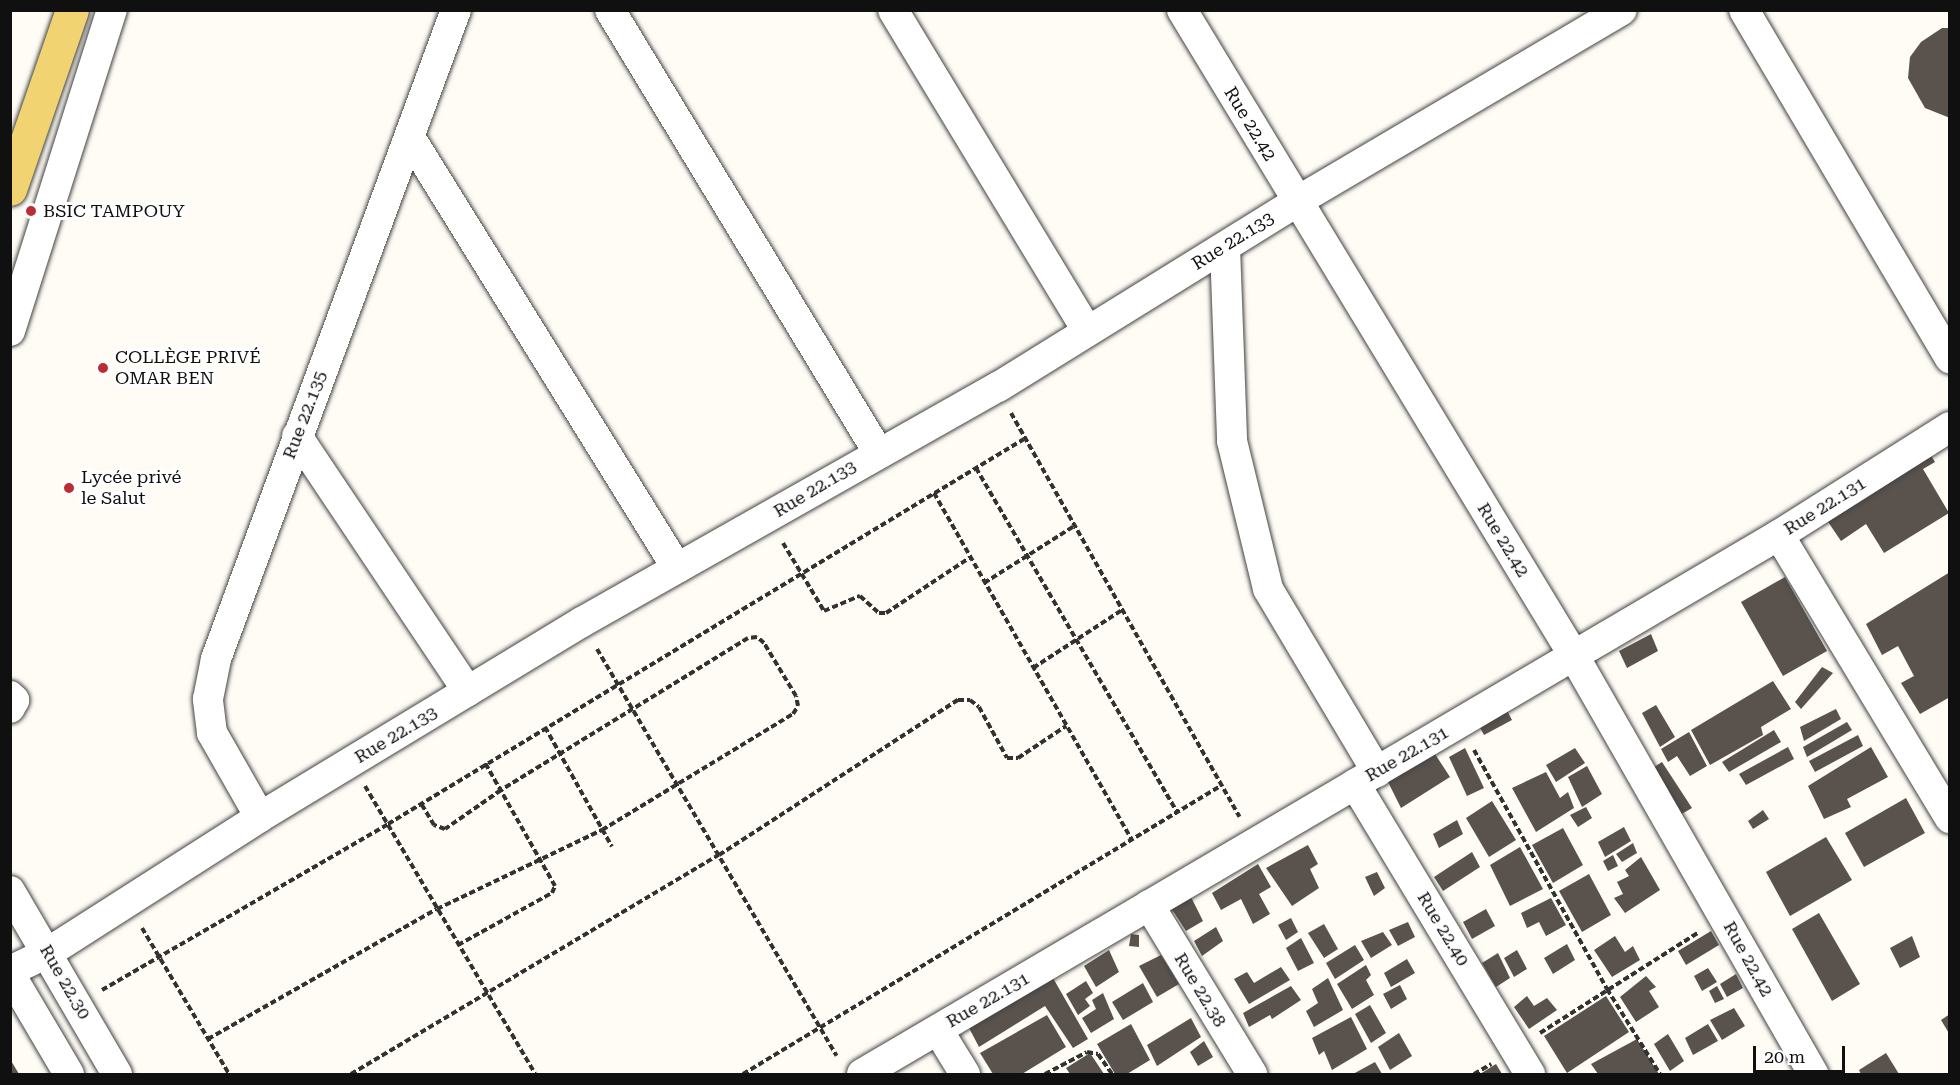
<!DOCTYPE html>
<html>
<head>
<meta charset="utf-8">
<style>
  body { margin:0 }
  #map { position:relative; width:1960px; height:1085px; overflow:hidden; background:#fefcf4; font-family:"Roboto Serif",serif }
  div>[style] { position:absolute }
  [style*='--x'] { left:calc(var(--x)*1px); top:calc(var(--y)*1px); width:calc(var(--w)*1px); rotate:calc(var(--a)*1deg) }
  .building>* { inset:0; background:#59524d }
  .path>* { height:4px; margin-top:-2px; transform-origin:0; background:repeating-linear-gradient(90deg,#323232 0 6px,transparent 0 9px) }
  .roads { filter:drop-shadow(0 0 2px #434343) drop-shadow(0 0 2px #434343) }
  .minor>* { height:30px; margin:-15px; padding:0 15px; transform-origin:15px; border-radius:15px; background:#fff }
  .major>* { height:33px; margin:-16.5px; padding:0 16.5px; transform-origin:16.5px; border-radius:16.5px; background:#f2d371 }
  .dots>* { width:16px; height:16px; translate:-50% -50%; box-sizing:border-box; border:3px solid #fff; border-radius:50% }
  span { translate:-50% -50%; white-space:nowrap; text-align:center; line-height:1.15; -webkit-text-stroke:6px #fff; paint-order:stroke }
  .street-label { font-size:18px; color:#101010 }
  .poi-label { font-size:18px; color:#101010 }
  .left { translate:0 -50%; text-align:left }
  .frame { position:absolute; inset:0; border:12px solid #101010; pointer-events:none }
  .scale { position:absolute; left:1753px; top:1046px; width:92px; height:27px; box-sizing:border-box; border:3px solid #101010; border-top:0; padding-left:8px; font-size:18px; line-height:21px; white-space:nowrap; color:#101010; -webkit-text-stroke:4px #fff; paint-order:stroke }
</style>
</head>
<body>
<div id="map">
  <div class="building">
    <div style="clip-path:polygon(1942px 28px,1950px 28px,1950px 118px,1925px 108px,1908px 78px,1910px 57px,1921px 42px)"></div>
    <div style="clip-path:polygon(1929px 452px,1935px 462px,1923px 469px,1949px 513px,1884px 553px,1866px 524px,1841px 541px,1824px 516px)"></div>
    <div style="clip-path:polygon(1950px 572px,1950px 697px,1920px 714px,1901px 683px,1914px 676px,1898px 646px,1882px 655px,1866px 624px)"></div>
    <div style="clip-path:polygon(1785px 577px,1827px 651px,1783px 676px,1741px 602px)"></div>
    <div style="clip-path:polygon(1651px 634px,1658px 651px,1627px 668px,1619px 651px)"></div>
    <div style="clip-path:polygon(1822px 667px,1833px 673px,1801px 709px,1795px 702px)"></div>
    <div style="clip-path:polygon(1773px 681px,1791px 709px,1761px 727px,1763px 735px,1710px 765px,1691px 730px)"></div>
    <div style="clip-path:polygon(1503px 703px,1512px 720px,1484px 735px,1476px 720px)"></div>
    <div style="clip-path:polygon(1656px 705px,1675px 737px,1660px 747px,1642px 713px)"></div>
    <div style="clip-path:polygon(1836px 709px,1841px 719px,1804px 741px,1800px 727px)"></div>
    <div style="clip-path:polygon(1847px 722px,1852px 730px,1807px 757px,1803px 747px)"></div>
    <div style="clip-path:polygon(1774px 730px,1781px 742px,1729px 772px,1722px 762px)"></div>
    <div style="clip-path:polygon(1689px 732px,1707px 766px,1690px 776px,1677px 756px,1668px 762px,1661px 749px)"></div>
    <div style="clip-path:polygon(1858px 735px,1863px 746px,1815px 772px,1809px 761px)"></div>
    <div style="clip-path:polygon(1788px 747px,1794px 759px,1746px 785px,1739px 774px)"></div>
    <div style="clip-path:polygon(1871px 747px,1888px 777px,1847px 799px,1851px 807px,1824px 819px,1808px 786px)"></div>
    <div style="clip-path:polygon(1465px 748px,1484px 788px,1467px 796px,1449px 757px)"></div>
    <div style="clip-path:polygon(1575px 748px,1585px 763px,1556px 782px,1546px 765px)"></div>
    <div style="clip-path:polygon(1435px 754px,1450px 777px,1401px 808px,1388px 782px)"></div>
    <div style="clip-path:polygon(1662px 762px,1692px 808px,1680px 815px,1651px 769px)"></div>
    <div style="clip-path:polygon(1587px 766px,1602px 794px,1582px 807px,1568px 777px)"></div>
    <div style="clip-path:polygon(1546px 772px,1560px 798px,1568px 792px,1574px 808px,1536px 832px,1512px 788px)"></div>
    <div style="clip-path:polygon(1906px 798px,1925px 833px,1864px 867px,1845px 833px)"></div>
    <div style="clip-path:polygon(1492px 801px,1516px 840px,1489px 857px,1466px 818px)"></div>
    <div style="clip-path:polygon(1586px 807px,1592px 818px,1578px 827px,1570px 815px)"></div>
    <div style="clip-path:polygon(1763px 810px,1769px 819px,1753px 829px,1748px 821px)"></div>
    <div style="clip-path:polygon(1457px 820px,1463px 834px,1439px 848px,1433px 834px)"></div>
    <div style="clip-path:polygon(1624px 827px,1631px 841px,1605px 857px,1598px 842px)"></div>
    <div style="clip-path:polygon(1563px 828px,1583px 865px,1553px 883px,1532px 845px)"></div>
    <div style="clip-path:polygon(1826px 837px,1852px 880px,1790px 916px,1766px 872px)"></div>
    <div style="clip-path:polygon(1633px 843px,1637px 853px,1622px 862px,1616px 854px)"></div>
    <div style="clip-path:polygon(1308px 845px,1318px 864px,1310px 869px,1319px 888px,1292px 906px,1266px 868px)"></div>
    <div style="clip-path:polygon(1520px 847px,1543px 889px,1510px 906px,1490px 865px)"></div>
    <div style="clip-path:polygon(1472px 852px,1480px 867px,1443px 891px,1434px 877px)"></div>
    <div style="clip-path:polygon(1613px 855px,1618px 866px,1608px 871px,1603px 861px)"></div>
    <div style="clip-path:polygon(1641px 857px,1660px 890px,1625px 913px,1614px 898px,1623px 894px,1617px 882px,1629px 876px,1625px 870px)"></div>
    <div style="clip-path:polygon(1258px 864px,1271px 887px,1259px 894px,1270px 914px,1253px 924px,1241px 899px,1221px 910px,1212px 893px)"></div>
    <div style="clip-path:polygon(1377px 872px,1385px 888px,1374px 896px,1365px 877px)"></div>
    <div style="clip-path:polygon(1589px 874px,1611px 915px,1582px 932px,1559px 891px)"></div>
    <div style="clip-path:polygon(1191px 897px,1203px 921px,1186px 931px,1171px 908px)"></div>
    <div style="clip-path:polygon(1551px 898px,1566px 925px,1546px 936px,1539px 922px,1527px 928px,1521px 913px)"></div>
    <div style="clip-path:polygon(1486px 909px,1495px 926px,1472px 939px,1463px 922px)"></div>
    <div style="clip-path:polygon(1819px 913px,1860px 984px,1832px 1001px,1792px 929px)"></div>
    <div style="clip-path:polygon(1291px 918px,1298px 932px,1286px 940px,1278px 925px)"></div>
    <div style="clip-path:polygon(1408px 922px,1415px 937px,1398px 946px,1389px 930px)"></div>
    <div style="clip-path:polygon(1324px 924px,1338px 949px,1324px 958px,1308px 933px)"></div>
    <div style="clip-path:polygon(1216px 927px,1223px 941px,1202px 956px,1194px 941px)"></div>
    <div style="clip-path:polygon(1711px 931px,1719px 945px,1686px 965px,1678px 951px)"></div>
    <div style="clip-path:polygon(1383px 932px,1392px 945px,1371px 958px,1361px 941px)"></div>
    <div style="clip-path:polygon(1131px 934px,1139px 935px,1139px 947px,1129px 946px)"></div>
    <div style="clip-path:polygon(1615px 936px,1625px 952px,1633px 946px,1640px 960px,1612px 977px,1594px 950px)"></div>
    <div style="clip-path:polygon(1912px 936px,1920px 957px,1900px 968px,1890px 948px)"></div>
    <div style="clip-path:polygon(1301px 938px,1314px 963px,1298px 971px,1286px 948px)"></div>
    <div style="clip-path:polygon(1567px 944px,1575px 960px,1553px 974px,1544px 958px)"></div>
    <div style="clip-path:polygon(1355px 945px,1364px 960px,1335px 979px,1326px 963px)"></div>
    <div style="clip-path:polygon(1109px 950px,1119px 972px,1096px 987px,1084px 966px)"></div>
    <div style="clip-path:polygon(1517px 950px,1527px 969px,1514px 977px,1504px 958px)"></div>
    <div style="clip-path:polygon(1498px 953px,1510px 978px,1496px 987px,1482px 963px)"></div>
    <div style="clip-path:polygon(1161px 955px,1179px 984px,1157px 997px,1139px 966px)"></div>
    <div style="clip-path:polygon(1407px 959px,1415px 973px,1391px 987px,1384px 973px)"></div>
    <div style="clip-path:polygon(1366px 965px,1371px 975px,1366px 980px,1374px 995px,1352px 1009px,1337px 984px)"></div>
    <div style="clip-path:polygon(1281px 967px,1290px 980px,1249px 1004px,1234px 979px,1247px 972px,1254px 983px)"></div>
    <div style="clip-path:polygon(1708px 968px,1717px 982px,1702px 991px,1694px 976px)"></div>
    <div style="clip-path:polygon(1736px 974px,1743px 988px,1727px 997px,1720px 984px)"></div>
    <div style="clip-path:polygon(1646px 976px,1656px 987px,1649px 991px,1659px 1007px,1636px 1022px,1620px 997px)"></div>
    <div style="clip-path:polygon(1053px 978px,1088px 1039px,1073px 1048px,1045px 1006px,979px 1047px,968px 1026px)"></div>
    <div style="clip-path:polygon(1328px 978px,1343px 1010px,1314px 1027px,1306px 1011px,1318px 1003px,1312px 989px)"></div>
    <div style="clip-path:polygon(1086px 981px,1093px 993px,1085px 999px,1090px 1006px,1078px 1015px,1066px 994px)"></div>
    <div style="clip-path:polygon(1143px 983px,1153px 1002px,1123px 1020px,1112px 1002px)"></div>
    <div style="clip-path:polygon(1400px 985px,1407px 999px,1391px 1009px,1383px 994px)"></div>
    <div style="clip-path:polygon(1291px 986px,1301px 1000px,1272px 1019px,1270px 1015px,1249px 1027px,1243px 1013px)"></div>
    <div style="clip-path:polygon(1717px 986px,1724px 999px,1715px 1003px,1709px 991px)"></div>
    <div style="clip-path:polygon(1103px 993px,1114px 1019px,1091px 1033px,1082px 1018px,1096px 1009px,1092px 1000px)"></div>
    <div style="clip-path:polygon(1527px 996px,1534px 1006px,1547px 998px,1557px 1010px,1529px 1029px,1514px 1007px)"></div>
    <div style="clip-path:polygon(1606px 996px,1629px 1032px,1567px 1073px,1544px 1036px)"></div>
    <div style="clip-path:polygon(1370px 1005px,1386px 1033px,1371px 1043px,1355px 1014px)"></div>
    <div style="clip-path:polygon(1734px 1008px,1745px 1026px,1722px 1040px,1710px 1020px)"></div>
    <div style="clip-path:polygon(1950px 1014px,1950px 1035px,1941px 1020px)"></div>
    <div style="clip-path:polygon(1047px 1015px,1066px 1047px,1022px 1074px,993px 1074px,980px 1053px)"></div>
    <div style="clip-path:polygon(1351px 1017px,1367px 1049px,1332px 1070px,1324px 1051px,1319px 1055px,1312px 1038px)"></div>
    <div style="clip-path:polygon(1191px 1018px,1201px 1037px,1157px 1066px,1147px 1045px)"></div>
    <div style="clip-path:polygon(1131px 1024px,1150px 1060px,1127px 1074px,1115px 1074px,1097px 1044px)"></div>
    <div style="clip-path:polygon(1708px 1024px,1718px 1041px,1693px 1055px,1685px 1038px)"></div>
    <div style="clip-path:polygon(1399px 1033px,1412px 1056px,1390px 1070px,1378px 1047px)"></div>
    <div style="clip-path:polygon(1668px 1034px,1684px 1061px,1670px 1071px,1654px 1044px)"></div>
    <div style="clip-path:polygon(1637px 1039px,1659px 1074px,1598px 1074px,1591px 1064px)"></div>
    <div style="clip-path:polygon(1204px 1041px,1213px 1057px,1198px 1066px,1190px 1052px)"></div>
    <div style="clip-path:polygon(1090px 1053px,1104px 1074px,1070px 1074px,1066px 1068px)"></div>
    <div style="clip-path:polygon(1886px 1053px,1899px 1074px,1861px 1074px,1859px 1070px)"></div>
    <div style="clip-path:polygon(10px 1059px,19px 1074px,10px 1074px)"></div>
    <div style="clip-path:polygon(1375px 1062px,1382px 1074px,1353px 1074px)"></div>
    <div style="clip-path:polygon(1496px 1064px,1502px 1074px,1480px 1074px)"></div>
  </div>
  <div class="path">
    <div style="--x:1011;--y:413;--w:464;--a:60.5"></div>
    <div style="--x:976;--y:468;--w:398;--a:59.7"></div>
    <div style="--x:934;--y:493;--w:400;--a:60.3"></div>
    <div style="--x:783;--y:543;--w:79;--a:58.9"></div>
    <div style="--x:824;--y:611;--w:39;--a:-23"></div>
    <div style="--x:860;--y:596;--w:25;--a:42"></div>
    <div style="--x:879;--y:613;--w:7;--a:0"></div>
    <div style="--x:886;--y:613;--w:100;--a:-33.5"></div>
    <div style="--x:984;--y:583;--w:107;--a:-32.3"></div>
    <div style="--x:597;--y:649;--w:472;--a:59.5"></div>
    <div style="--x:1033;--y:668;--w:106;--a:-33.1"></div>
    <div style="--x:545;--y:727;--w:137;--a:60.8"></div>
    <div style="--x:1474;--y:750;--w:274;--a:60.9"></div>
    <div style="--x:1607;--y:989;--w:100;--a:58.1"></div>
    <div style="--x:365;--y:786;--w:334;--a:59.4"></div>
    <div style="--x:142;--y:928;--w:170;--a:59.2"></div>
    <div style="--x:458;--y:945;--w:107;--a:-29"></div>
    <div style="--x:552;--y:893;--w:8;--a:-67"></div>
    <div style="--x:555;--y:886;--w:142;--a:-119.6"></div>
    <div style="--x:102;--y:990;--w:331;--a:-30.1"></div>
    <div style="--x:388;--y:824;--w:743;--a:-31.19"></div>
    <div style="--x:1540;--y:1033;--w:188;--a:-32.4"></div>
    <div style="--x:208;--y:1039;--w:263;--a:-29.6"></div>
    <div style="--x:437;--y:909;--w:183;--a:-25.6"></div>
    <div style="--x:602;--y:830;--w:223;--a:-31.3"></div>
    <div style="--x:793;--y:714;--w:9;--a:-58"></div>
    <div style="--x:798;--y:706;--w:10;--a:-101"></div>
    <div style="--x:796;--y:696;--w:62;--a:-121.1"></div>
    <div style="--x:764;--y:643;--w:9;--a:-139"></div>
    <div style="--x:757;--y:637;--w:9;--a:174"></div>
    <div style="--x:748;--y:638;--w:290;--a:148.4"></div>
    <div style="--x:501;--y:790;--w:68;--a:145.1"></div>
    <div style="--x:445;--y:829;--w:12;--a:-160"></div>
    <div style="--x:434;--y:825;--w:26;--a:-121"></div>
    <div style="--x:351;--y:1074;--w:428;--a:-30.8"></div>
    <div style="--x:719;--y:855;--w:285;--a:-33"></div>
    <div style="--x:958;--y:700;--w:12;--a:0"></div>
    <div style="--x:970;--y:700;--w:11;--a:38"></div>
    <div style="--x:979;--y:707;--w:58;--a:61.2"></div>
    <div style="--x:1007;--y:758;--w:11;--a:0"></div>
    <div style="--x:1018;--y:758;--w:58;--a:-33.7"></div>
    <div style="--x:743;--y:1074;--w:559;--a:-31.1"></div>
    <div style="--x:1045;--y:1074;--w:47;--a:-27.6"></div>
    <div style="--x:1087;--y:1052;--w:11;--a:10"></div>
    <div style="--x:1098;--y:1054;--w:24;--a:55"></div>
    <div style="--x:1474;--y:1074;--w:20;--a:-30"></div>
  </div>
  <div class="roads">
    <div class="minor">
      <div style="--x:610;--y:10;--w:517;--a:58.77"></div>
      <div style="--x:893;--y:10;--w:374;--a:58.8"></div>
      <div style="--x:1182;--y:10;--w:756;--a:58.75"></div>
      <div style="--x:1574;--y:656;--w:482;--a:60.2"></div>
      <div style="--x:1744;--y:10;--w:405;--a:59.4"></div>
      <div style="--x:411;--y:139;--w:505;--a:58.2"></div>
      <div style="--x:1225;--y:247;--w:194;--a:87.9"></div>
      <div style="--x:1232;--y:441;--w:152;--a:76.3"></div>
      <div style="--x:1268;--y:589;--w:213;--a:59.2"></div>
      <div style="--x:10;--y:331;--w:337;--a:-72.4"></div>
      <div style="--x:297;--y:436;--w:307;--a:56.2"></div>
      <div style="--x:1779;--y:535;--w:331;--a:58.9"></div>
      <div style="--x:10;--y:696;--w:6;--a:45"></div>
      <div style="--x:14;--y:700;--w:9;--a:117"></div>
      <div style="--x:1355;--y:784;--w:339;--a:58.9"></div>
      <div style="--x:260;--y:817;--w:97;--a:-119.7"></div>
      <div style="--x:212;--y:733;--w:34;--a:-97"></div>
      <div style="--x:208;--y:699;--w:41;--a:-78.7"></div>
      <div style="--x:216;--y:659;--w:692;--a:-69.71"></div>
      <div style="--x:10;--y:891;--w:212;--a:59.7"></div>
      <div style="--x:1149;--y:905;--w:198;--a:58.6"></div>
      <div style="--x:10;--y:971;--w:43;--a:-26"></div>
      <div style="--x:49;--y:952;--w:250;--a:-32.6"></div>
      <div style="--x:260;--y:817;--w:376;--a:-31.2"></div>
      <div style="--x:582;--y:622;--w:478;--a:-29.5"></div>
      <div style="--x:998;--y:387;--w:351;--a:-31.8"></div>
      <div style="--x:1296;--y:202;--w:378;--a:-30.5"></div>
      <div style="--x:10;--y:974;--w:116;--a:59.5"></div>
      <div style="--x:938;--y:1030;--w:52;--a:58.5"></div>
      <div style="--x:862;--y:1074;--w:1064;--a:-30.45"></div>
      <div style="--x:1779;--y:535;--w:202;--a:-32.3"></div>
    </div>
    <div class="major">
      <div style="--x:10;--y:189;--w:189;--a:-70.9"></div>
    </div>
  </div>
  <div class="dots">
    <div style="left:31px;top:211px;background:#bb2d34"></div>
    <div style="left:103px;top:368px;background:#bb2d34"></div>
    <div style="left:69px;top:488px;background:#bb2d34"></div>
  </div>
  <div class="street-label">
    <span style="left:1250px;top:124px;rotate:59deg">Rue 22.42</span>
    <span style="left:1233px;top:241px;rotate:-32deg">Rue 22.133</span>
    <span style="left:305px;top:415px;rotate:-69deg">Rue 22.135</span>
    <span style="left:815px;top:489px;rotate:-31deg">Rue 22.133</span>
    <span style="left:1825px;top:506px;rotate:-32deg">Rue 22.131</span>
    <span style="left:1503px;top:540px;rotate:59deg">Rue 22.42</span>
    <span style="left:396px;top:735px;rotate:-31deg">Rue 22.133</span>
    <span style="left:1407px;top:754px;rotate:-30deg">Rue 22.131</span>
    <span style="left:1443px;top:929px;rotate:59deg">Rue 22.40</span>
    <span style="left:1748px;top:959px;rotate:61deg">Rue 22.42</span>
    <span style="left:65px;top:982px;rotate:60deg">Rue 22.30</span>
    <span style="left:1200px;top:990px;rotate:59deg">Rue 22.38</span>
    <span style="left:988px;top:1000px;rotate:-30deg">Rue 22.131</span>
  </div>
  <div class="poi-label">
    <span class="left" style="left:43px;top:211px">BSIC TAMPOUY</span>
    <span class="left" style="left:115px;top:368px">COLLÈGE PRIVÉ<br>OMAR BEN</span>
    <span class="left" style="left:81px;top:488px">Lycée privé<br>le Salut</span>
  </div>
  <div class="frame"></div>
  <div class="scale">20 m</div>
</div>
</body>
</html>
